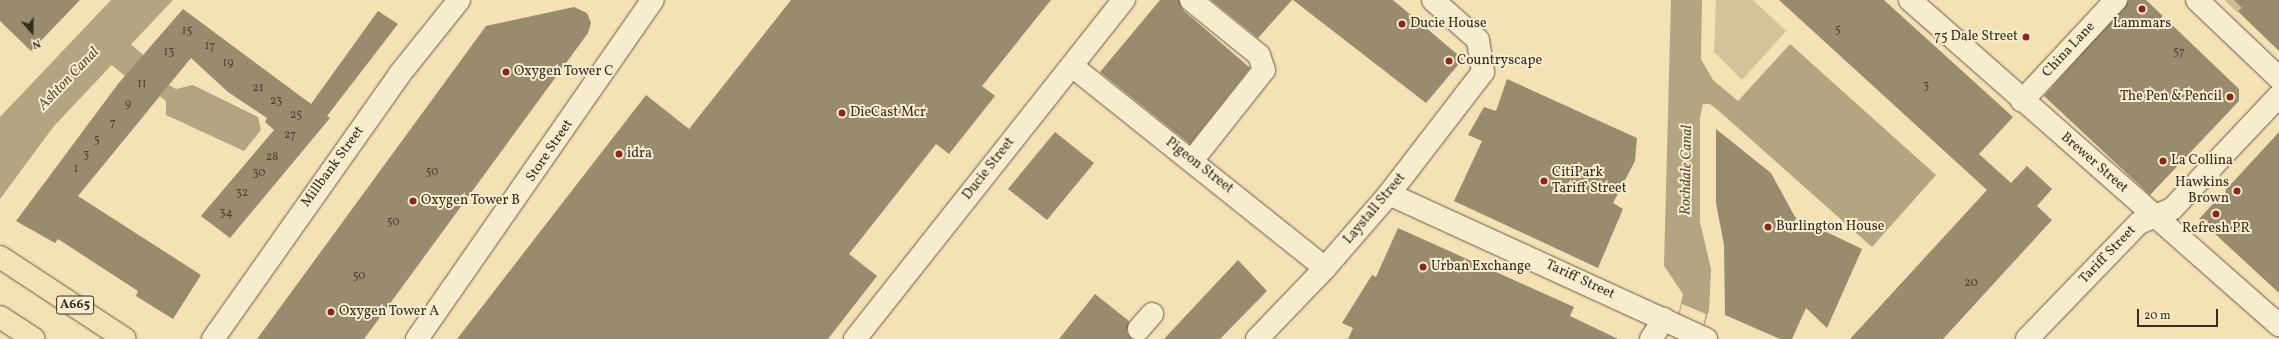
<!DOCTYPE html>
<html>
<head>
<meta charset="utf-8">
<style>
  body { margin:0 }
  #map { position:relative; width:2279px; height:339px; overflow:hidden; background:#f4e1b4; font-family:Vollkorn,serif }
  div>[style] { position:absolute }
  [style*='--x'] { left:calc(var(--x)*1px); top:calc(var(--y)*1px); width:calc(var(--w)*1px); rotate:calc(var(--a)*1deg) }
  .green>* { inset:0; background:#d4c29b }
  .water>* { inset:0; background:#b3a482 }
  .pier>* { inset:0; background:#f4e1b4 }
  .canal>* { height:28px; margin:-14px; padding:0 14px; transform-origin:14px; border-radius:14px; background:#b3a482 }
  .building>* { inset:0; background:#988b6e }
  .minor-tunnel>* { height:22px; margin-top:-11px; transform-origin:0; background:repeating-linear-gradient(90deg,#cebd97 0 22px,transparent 0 33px) }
  .roads { filter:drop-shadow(0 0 1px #655a46) drop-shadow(0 0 1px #655a46) }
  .minor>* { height:22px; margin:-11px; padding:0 11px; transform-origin:11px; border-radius:11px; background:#f8ecce }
  .highway>* { height:22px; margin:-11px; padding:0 11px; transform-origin:11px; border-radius:11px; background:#f4e1b4 }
  .dots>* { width:11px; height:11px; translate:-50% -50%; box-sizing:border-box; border:2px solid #f8ecce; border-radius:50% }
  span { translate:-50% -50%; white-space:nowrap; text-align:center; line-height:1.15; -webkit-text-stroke:4px #f8ecce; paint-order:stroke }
  .number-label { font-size:12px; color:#4e4435 }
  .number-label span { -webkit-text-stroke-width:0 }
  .shield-label span { padding:1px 3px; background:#f8ecce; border:1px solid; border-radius:3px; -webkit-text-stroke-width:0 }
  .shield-label { font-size:13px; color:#352d22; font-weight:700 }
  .poi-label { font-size:14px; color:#352d22 }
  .left { translate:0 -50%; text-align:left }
  .right { translate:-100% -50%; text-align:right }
  .street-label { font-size:14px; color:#352d22 }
  .water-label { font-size:15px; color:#5b513f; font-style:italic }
  .north { position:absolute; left:12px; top:12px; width:40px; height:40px; -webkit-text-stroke:3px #f8ecce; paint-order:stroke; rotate:160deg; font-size:11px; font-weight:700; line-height:16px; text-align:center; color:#352d22 }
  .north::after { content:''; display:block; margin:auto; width:14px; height:18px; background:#352d22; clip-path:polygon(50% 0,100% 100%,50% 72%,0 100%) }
  .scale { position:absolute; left:2137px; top:309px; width:81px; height:18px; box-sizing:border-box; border:2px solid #352d22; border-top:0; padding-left:5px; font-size:12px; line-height:14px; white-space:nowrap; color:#352d22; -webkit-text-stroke:3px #f8ecce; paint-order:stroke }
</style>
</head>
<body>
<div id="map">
  <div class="green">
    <div style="clip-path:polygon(1716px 0,1753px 0,1786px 31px,1742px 80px,1714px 52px)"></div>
  </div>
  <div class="water">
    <div style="clip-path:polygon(111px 0,173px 0,54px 126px,0 199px,0 117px)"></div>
    <div style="clip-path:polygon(1671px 0,1702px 0,1701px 59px,1713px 80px,1738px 101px,1790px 44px,1936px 175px,1872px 247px,1719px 111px,1710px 104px,1703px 104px,1700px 117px,1700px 222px,1711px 269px,1709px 310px,1700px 339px,1673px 339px,1683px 294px,1664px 266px)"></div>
    <div style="clip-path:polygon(169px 85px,176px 89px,193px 85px,258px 117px,261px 130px,244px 151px,166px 115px,166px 101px,160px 96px)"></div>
  </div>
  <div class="pier">
    <div style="clip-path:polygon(1682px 304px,1706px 314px,1700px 339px,1673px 339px)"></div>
  </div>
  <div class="canal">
    <div style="--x:105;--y:41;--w:38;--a:40"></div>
  </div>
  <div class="building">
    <div style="clip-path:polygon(0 0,80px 0,31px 51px,0 21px)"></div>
    <div style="clip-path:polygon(791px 0,1051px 0,982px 86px,995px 96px,949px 154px,936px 144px,849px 254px,877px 276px,828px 339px,457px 339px,646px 95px,689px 129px)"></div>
    <div style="clip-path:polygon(1160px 0,1179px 0,1183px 10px,1250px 68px,1190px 144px,1100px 72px)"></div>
    <div style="clip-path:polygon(1211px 0,1292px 0,1258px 38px)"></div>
    <div style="clip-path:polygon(1293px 0,1393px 0,1463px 59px,1426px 103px)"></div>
    <div style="clip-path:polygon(1779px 0,1884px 0,2013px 117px,1979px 154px,2011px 183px,2027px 166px,2052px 189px,2037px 206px,2052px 220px,1943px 339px,1850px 339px,1987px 190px)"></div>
    <div style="clip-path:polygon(2129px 0,2146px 0,2239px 89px,2239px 101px,2150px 195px,2044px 96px)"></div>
    <div style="clip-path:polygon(2226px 0,2279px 0,2279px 51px)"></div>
    <div style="clip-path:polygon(574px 7px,587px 13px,591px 23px,588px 33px,364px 339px,257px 339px,486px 26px)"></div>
    <div style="clip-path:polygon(183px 9px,311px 104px,378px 11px,398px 24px,327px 116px,330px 118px,230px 238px,201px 216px,274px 130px,265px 122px,267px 118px,228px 92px,191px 58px,78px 196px,201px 275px,173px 319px,136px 296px,138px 291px,58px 239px,55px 243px,16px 221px,118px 84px)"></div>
    <div style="clip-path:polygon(1507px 79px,1637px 138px,1635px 161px,1613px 203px,1623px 209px,1598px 268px,1454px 201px,1482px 141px,1468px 135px,1484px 107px,1496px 111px)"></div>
    <div style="clip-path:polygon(1716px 129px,1771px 173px,1795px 217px,1862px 249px,1827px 328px,1806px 308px,1792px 339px,1780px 339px,1725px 315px,1724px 245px,1716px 203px)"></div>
    <div style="clip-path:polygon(1055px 132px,1094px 163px,1047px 220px,1008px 189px)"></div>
    <div style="clip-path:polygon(2279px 132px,2279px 293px,2199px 219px)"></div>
    <div style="clip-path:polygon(1398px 228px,1574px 307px,1570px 316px,1618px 339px,1348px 339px,1353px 328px,1342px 323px,1372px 275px,1376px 277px)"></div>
    <div style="clip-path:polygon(1238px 260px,1267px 291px,1220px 339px,1164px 339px)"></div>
    <div style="clip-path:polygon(1095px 294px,1129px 321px,1127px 333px,1132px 339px,1059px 339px)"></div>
  </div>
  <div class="minor-tunnel">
    <div style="--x:2229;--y:5;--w:7;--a:-45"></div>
  </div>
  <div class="roads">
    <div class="minor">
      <div style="--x:1191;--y:0;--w:87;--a:39"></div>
      <div style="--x:1259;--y:55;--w:16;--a:72"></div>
      <div style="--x:1264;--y:70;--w:116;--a:128.4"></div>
      <div style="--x:1910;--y:0;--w:492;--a:41.4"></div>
      <div style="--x:2197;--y:0;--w:113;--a:43.6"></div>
      <div style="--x:1072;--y:66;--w:324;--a:38.6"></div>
      <div style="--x:2022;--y:101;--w:138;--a:-47.1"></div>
      <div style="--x:1389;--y:194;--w:349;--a:24.6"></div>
      <div style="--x:1139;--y:329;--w:20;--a:-49"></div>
      <div style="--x:213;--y:339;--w:323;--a:-54.8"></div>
      <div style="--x:399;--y:75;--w:96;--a:-51.3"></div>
      <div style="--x:417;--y:339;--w:413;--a:-55.2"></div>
      <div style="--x:855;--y:339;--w:433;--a:-51.6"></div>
      <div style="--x:1257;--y:339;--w:98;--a:-46.2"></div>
      <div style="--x:1325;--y:268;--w:98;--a:-49.1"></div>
      <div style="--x:1389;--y:194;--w:154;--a:-52.4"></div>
      <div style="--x:1483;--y:72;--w:32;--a:-99"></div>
      <div style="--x:1478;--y:40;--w:60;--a:-138.4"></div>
      <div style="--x:1651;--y:339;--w:24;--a:-57"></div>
      <div style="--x:2027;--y:339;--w:161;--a:-46"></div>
      <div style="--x:2139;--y:223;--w:36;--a:-23"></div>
      <div style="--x:2172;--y:209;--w:156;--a:-46.6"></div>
    </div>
    <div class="highway">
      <div style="--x:0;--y:257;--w:149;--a:33.3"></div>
      <div style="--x:0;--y:317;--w:40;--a:32.9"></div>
    </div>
  </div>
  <div class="dots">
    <div style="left:2142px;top:9px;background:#8f2418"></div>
    <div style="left:1402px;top:24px;background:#8f2418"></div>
    <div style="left:2026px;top:37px;background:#8f2418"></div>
    <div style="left:1449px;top:61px;background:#8f2418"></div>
    <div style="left:506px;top:72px;background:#8f2418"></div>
    <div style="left:2230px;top:97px;background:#8f2418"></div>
    <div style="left:842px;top:113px;background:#8f2418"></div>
    <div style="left:619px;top:154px;background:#8f2418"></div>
    <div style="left:2163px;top:161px;background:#8f2418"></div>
    <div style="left:1544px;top:181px;background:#8f2418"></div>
    <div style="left:2237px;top:191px;background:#8f2418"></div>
    <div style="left:413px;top:201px;background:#8f2418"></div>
    <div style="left:2216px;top:214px;background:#8f2418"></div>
    <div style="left:1768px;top:227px;background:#8f2418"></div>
    <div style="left:1423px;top:267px;background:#8f2418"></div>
    <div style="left:331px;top:312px;background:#8f2418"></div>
  </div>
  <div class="number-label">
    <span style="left:1838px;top:31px">5</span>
    <span style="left:187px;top:32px">15</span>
    <span style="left:210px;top:47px">17</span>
    <span style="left:169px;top:53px">13</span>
    <span style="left:2179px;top:53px">57</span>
    <span style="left:228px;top:64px">19</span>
    <span style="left:142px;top:85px">11</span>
    <span style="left:1926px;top:87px">3</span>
    <span style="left:258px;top:89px">21</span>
    <span style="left:276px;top:102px">23</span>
    <span style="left:128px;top:105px">9</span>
    <span style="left:296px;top:116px">25</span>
    <span style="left:113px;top:124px">7</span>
    <span style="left:290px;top:136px">27</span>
    <span style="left:97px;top:141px">5</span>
    <span style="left:86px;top:156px">3</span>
    <span style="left:272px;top:158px">28</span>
    <span style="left:76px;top:170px">1</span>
    <span style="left:432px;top:173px">50</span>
    <span style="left:259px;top:174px">30</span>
    <span style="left:242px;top:194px">32</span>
    <span style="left:226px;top:214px">34</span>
    <span style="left:393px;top:223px">50</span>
    <span style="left:359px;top:277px">50</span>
    <span style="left:1971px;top:284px">20</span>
  </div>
  <div class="shield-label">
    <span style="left:75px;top:305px">A665</span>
  </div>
  <div class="poi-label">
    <span class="left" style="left:1410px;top:24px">Ducie House</span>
    <span style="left:2142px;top:24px">Lammars</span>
    <span class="right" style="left:2018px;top:37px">75 Dale Street</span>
    <span class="left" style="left:1457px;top:61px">Countryscape</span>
    <span class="left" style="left:514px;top:72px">Oxygen Tower C</span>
    <span class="right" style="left:2222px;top:97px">The Pen &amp; Pencil</span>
    <span class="left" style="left:850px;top:113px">DieCast Mcr</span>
    <span class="left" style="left:627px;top:154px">idra</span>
    <span class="left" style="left:2171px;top:161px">La Collina</span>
    <span class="left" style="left:1552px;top:181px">CitiPark<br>Tariff Street</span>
    <span class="right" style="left:2229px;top:191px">Hawkins<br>Brown</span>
    <span class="left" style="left:421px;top:201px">Oxygen Tower B</span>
    <span class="left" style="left:1776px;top:227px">Burlington House</span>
    <span style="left:2216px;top:229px">Refresh PR</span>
    <span class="left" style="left:1431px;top:267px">Urban Exchange</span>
    <span class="left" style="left:339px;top:312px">Oxygen Tower A</span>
  </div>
  <div class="street-label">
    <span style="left:2069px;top:50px;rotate:-47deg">China Lane</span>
    <span style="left:550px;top:151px;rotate:-56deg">Store Street</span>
    <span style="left:2094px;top:163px;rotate:41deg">Brewer Street</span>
    <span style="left:1199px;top:166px;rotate:38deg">Pigeon Street</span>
    <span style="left:333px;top:167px;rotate:-54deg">Millbank Street</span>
    <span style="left:989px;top:169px;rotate:-52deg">Ducie Street</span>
    <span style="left:1375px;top:209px;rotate:-50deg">Laystall Street</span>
    <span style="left:2108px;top:255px;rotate:-46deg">Tariff Street</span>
    <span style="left:1580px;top:280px;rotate:25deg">Tariff Street</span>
  </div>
  <div class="water-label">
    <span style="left:69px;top:79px;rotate:-46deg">Ashton Canal</span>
    <span style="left:1687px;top:170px;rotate:-89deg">Rochdale Canal</span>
  </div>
  <div class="north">N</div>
  <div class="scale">20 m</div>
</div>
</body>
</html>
